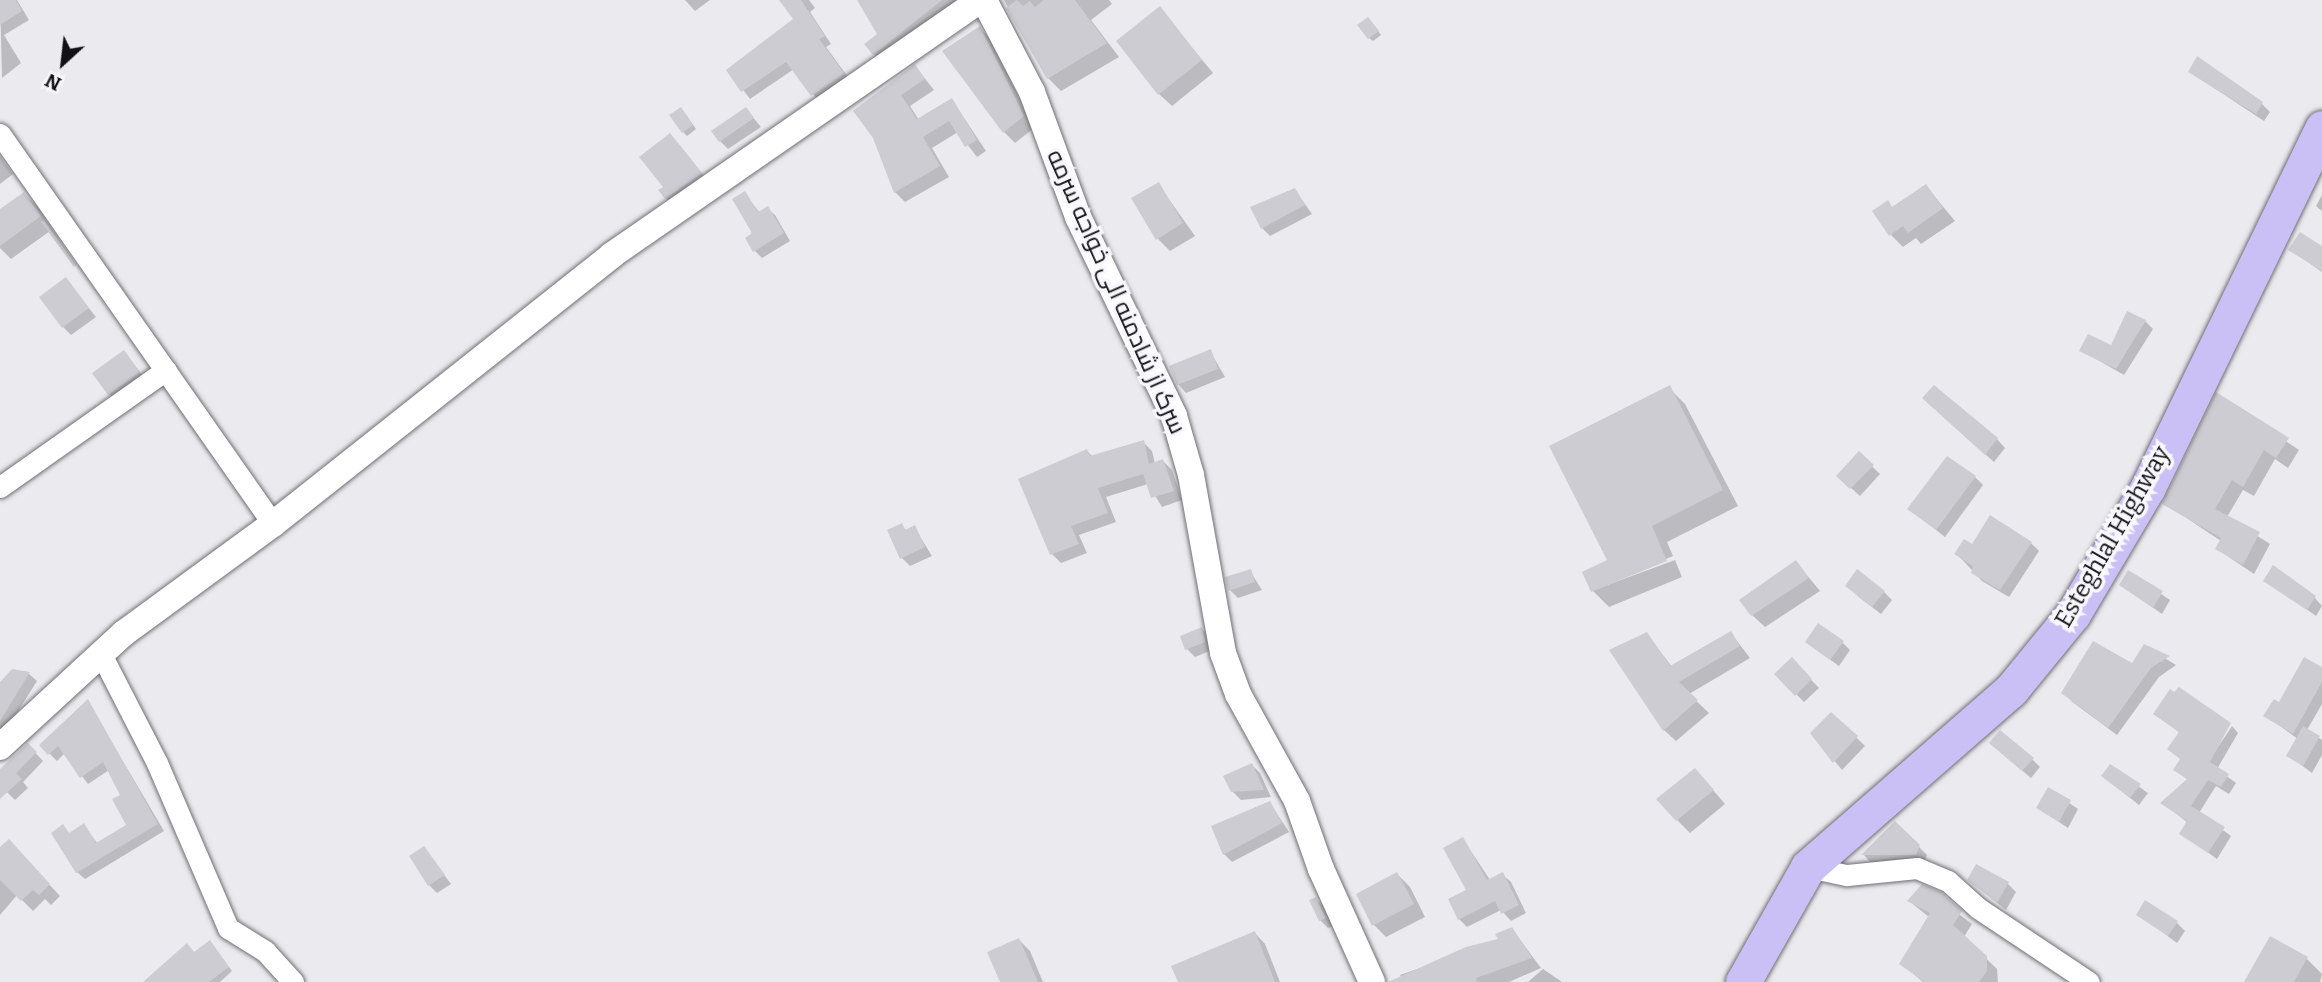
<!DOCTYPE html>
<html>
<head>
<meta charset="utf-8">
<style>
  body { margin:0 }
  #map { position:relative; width:2322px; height:982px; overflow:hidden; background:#ebeaef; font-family:Bitter,Cairo,serif }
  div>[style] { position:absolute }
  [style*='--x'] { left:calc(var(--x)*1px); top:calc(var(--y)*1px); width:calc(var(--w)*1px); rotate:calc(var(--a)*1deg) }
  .shadow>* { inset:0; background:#0003 }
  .building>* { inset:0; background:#cdccd2 }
  .roads { filter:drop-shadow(0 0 2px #706f74) drop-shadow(0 0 2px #706f74) }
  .minor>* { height:21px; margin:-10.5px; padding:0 10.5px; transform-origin:10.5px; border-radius:10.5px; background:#fff }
  .tertiary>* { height:26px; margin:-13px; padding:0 13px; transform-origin:13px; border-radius:13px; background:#fff }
  .trunk>* { height:35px; margin:-17.5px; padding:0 17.5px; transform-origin:17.5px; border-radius:17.5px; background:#cbc0f6 }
  span { translate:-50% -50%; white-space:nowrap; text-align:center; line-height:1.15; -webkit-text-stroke:7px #f8f7fd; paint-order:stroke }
  .street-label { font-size:24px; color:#121214 }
  .north { position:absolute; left:28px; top:28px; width:70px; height:70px; -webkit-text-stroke:5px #f8f7fd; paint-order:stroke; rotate:207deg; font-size:19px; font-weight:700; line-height:28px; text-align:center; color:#121214 }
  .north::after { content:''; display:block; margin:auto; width:24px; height:32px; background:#121214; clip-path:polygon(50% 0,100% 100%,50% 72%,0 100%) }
</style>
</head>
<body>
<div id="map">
  <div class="shadow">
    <div style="clip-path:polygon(0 0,17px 0,29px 20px,4px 35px,21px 63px,2px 78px)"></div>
    <div style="clip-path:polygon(685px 0,710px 0,695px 11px)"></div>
    <div style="clip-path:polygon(781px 0,809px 0,815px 8px,810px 12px,831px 44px,826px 47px,851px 81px,820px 103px,794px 69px,750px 99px,728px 70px,795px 19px)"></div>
    <div style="clip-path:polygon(866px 0,961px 0,882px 62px,874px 54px,879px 34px)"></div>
    <div style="clip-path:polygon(1004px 0,1109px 0,1112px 4px,1091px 20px,1119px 57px,1061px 91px,1048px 78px)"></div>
    <div style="clip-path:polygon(1160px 9px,1213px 73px,1172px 106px,1159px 94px)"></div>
    <div style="clip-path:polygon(1371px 22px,1381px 35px,1373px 41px,1369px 38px)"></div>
    <div style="clip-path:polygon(980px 28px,990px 39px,1034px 128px,1015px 143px,1004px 132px)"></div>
    <div style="clip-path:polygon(915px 66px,934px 90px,910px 106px,919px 120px,952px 100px,986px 151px,977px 157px,958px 132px,932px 148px,949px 177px,905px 202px,895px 192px,874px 137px)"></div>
    <div style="clip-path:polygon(2190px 72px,2262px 104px,2270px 112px,2264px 121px)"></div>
    <div style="clip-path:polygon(746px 109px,761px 127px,728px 149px,720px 141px)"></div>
    <div style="clip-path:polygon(685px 113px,696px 129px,687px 136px,683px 132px)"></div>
    <div style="clip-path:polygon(677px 142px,708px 181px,673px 206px,666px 198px,666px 187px)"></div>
    <div style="clip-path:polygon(0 156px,13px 174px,0 184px)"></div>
    <div style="clip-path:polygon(1158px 184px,1195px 236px,1170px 251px,1157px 238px)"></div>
    <div style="clip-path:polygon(1926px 186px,1955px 221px,1921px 244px,1916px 238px,1903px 247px,1891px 235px,1888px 202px,1894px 209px)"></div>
    <div style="clip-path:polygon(1295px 190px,1312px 214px,1270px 236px,1262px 228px)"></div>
    <div style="clip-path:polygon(744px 193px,760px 213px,767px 208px,775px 215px,790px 241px,762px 258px,755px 251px)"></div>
    <div style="clip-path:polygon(24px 194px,37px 206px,81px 272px,50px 231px,11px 259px,0 248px,0 211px)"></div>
    <div style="clip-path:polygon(2322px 195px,2322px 211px,2316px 206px)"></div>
    <div style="clip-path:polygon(2322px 248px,2322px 272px,2291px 250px)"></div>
    <div style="clip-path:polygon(66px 280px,96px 317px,71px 335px,63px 327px)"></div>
    <div style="clip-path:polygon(2145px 321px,2153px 329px,2124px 375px,2082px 351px,2112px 347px)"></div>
    <div style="clip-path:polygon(1210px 351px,1225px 377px,1186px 393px,1178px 384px)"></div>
    <div style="clip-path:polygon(124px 352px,147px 381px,117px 402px,109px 394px)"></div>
    <div style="clip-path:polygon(1669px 388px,1685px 404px,1738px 506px,1667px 542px,1673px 556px,1594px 590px,1675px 560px,1682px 577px,1609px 607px,1593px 591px,1610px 561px)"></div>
    <div style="clip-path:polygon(2217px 395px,2299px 450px,2288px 468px,2275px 459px,2254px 496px,2243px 490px,2227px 517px,2270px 544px,2254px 574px,2217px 549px,2221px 541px,2164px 503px)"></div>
    <div style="clip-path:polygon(1932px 406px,1997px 439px,2005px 448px,1994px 462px)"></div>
    <div style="clip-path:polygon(1143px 442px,1152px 451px,1155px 464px,1163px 461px,1172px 470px,1182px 500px,1162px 507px,1148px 484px,1106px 497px,1116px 522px,1079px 535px,1087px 553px,1061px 563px,1052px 554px,1087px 451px,1093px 457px)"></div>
    <div style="clip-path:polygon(1859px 454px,1880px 474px,1860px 496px,1838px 476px)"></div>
    <div style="clip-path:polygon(1975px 477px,1983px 485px,1945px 537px,1909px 509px)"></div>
    <div style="clip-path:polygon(901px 525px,907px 531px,914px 527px,932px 556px,910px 566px,902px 558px)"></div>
    <div style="clip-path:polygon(2031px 543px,2039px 551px,2009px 597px,1982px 581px,1957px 554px,1972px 547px)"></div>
    <div style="clip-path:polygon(1796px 562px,1820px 591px,1765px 627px,1752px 615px)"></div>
    <div style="clip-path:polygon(1250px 571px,1262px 590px,1238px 598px,1230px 590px)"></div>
    <div style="clip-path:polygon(2128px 572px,2170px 600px,2162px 614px,2121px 585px)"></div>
    <div style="clip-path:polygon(2266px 581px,2314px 597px,2322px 606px,2316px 616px)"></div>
    <div style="clip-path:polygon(1884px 592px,1892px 600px,1881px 614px,1855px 594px)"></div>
    <div style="clip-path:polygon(1202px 629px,1210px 637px,1212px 650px,1195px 657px,1187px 649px)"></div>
    <div style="clip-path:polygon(1731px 633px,1750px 658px,1689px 694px,1709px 713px,1676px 741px,1664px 730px,1647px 634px,1672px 667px)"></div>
    <div style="clip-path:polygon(1842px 642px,1850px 650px,1839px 666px,1815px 649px)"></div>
    <div style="clip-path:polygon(2145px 646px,2176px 665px,2159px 677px,2117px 735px,2071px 701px,2133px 665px)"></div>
    <div style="clip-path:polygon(1792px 660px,1819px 688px,1804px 702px,1776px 674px)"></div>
    <div style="clip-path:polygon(2322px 669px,2322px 704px,2307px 730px,2322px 740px,2322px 755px,2312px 773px,2288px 755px,2298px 739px,2266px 716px)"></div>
    <div style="clip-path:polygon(12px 671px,29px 674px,37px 681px,17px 713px,22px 720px,0 740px,0 683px)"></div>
    <div style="clip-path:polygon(2170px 692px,2204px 768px,2232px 726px,2238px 733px,2217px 769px,2236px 783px,2229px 794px,2216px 786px,2199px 813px,2231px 836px,2217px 859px,2181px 833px,2188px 823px,2163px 803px,2188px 780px,2175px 770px,2182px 760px,2180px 733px,2155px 714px)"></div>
    <div style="clip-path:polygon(88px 702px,164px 831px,85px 879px,77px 872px,63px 827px,70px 834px,84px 826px,98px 844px,128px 826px,122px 796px,109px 770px,88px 784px,65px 753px,57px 761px,41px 745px)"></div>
    <div style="clip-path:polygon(1832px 714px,1865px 746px,1842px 770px,1812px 733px)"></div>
    <div style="clip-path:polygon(28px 745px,43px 761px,23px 782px,28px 788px,15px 800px,0 785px,0 772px)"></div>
    <div style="clip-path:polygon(1999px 751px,2032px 759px,2040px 767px,2031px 778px)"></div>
    <div style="clip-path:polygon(1252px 765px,1260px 773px,1271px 797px,1241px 800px,1232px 791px)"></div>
    <div style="clip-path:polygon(2110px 766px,2148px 793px,2139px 805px,2103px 776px)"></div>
    <div style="clip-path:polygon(1707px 783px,1725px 804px,1690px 833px,1677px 820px)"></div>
    <div style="clip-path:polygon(2049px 789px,2078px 809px,2068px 828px,2038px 808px)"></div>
    <div style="clip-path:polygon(1270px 803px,1289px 832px,1232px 862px,1224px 854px)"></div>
    <div style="clip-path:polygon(1895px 823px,1927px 855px,1924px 862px,1871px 863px,1864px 855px)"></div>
    <div style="clip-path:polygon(1463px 839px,1490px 880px,1502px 874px,1511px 882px,1526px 913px,1511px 921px,1501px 910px,1467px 927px,1459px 919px,1468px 891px)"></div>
    <div style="clip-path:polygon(0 847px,19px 852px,60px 896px,51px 905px,45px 899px,33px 911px,17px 895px,0 915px)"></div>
    <div style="clip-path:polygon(424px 848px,451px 884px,437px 893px,429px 885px)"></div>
    <div style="clip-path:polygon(1397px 874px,1410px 887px,1425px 917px,1386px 937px,1374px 925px)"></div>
    <div style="clip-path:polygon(1969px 880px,2008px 884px,2016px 892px,2006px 910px)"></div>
    <div style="clip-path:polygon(1922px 886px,1972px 924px,1964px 937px,1997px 969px,1998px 982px,1923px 982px,1902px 964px,1929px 917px,1909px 901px)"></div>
    <div style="clip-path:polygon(1316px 899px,1324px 907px,1333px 926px,1328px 928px,1320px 920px)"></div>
    <div style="clip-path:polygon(2138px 914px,2177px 923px,2185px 931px,2177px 943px)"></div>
    <div style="clip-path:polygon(1512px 929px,1541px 968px,1509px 982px,1404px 982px,1400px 975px,1500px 940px)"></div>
    <div style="clip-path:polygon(1255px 933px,1265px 944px,1280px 982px,1180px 982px)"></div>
    <div style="clip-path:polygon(1019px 940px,1030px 951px,1043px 982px,1002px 982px)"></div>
    <div style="clip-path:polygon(210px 942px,232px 971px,220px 982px,164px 982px)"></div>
    <div style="clip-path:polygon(2307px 959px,2322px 974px,2320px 982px,2246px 982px)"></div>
    <div style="clip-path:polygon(1543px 969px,1562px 982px,1528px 982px)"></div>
  </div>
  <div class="building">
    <div style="clip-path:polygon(0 0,16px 0,22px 11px,0 25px)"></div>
    <div style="clip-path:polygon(779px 0,801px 0,825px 36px,819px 39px,844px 73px,811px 96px,786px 62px,741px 92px,726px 70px,793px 19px)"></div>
    <div style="clip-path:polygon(857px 0,942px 0,873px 55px,864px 44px,877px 34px)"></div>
    <div style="clip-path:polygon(1017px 0,1023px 6px,1030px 1px,1035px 7px,1044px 0,1075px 0,1107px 43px,1047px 79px,1006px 8px)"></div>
    <div style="clip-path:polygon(1160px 6px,1202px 60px,1158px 95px,1116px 41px)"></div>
    <div style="clip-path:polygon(1368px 17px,1379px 31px,1368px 39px,1357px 25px)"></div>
    <div style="clip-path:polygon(980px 26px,1024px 116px,1003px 133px,942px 51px)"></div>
    <div style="clip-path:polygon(2197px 56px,2263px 102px,2256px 114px,2188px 72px)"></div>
    <div style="clip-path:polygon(915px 64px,925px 79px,901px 95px,917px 119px,952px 98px,977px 140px,965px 147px,949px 121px,923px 137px,940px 166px,894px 193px,873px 138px,853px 111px)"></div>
    <div style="clip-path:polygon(681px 107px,693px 125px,682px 133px,669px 115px)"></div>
    <div style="clip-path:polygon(746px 107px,754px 118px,719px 142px,711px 131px)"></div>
    <div style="clip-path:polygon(670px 133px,702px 173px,665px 199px,658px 190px,663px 187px,639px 157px)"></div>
    <div style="clip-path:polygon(1159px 182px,1183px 223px,1156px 240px,1131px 198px)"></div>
    <div style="clip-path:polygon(1926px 184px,1943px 208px,1908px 233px,1903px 226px,1889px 236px,1872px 211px,1888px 200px,1892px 207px)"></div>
    <div style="clip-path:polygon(1295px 188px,1305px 205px,1261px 229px,1250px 207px)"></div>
    <div style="clip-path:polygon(745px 191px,758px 212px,768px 206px,784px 233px,753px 252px,745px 238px,752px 233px,732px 199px)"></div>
    <div style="clip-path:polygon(24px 192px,41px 216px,0 246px,0 209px)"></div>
    <div style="clip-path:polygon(44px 220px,76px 265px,74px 267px,41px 222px)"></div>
    <div style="clip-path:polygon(2300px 232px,2322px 246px,2322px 271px,2288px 250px)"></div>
    <div style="clip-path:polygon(66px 277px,89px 308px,62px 328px,39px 297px)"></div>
    <div style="clip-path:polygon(2127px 311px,2146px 320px,2116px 369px,2079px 351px,2088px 334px,2111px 345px)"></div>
    <div style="clip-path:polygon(1211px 349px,1218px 369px,1177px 385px,1169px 366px)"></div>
    <div style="clip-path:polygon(124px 350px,140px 372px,108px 395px,92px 373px)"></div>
    <div style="clip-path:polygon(1670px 385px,1723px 490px,1652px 526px,1667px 561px,1591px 592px,1582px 572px,1607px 560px,1549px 446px)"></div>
    <div style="clip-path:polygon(1934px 385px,1998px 438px,1985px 455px,1922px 398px)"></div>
    <div style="clip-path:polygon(2216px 392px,2289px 438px,2276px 458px,2264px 450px,2243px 487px,2232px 480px,2215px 509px,2260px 532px,2243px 565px,2215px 549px,2221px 538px,2162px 504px)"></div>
    <div style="clip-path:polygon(1144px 440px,1149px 464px,1163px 459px,1174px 491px,1151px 498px,1143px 474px,1098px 488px,1108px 513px,1071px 526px,1079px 544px,1050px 555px,1018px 479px,1087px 449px,1090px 456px)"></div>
    <div style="clip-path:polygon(1859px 451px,1874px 465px,1850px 489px,1836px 476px)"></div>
    <div style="clip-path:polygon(1947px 456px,1976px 476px,1936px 530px,1907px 509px)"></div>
    <div style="clip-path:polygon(1990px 515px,2032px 542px,2000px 590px,1971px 573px,1973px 566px,1954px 554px,1964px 539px,1972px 544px)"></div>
    <div style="clip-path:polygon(902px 523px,905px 530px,915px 525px,925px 547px,900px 559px,887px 530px)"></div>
    <div style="clip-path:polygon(1796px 560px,1809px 578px,1751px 616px,1739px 600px)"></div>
    <div style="clip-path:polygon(2273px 565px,2316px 596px,2307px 610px,2263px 581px)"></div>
    <div style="clip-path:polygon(1251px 569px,1255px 582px,1228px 591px,1225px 577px)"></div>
    <div style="clip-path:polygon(1857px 569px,1885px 591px,1872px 607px,1845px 586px)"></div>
    <div style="clip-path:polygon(2128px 570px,2163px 591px,2153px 608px,2119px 585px)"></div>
    <div style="clip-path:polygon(1818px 623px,1844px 641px,1830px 660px,1805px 642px)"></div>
    <div style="clip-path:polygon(1202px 627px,1205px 642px,1185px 650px,1180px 636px)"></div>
    <div style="clip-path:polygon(1731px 631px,1740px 646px,1679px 682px,1698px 700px,1663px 731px,1609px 650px,1647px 632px,1670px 666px)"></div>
    <div style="clip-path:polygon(2093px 641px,2132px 663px,2144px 644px,2170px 656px,2151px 668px,2108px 728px,2061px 693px)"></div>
    <div style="clip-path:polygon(1792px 657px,1812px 679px,1795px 696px,1774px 674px)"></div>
    <div style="clip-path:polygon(2304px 657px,2322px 667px,2322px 682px,2293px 734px,2263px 716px,2274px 699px,2279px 702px)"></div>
    <div style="clip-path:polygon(12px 669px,30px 672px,0 721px,0 682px)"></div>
    <div style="clip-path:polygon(2179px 687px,2231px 723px,2210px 762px,2229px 774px,2221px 787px,2208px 780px,2191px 806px,2225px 827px,2208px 853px,2179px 834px,2187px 821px,2160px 803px,2187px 779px,2173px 770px,2180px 759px,2167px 749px,2179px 732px,2153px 714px,2170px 689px,2174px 692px)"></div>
    <div style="clip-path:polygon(88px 699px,158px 824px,76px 873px,51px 833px,63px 824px,69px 833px,84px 823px,96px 843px,126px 825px,112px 799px,120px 795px,103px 762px,80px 778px,58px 746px,48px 755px,39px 745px)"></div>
    <div style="clip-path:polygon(1831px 712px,1858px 736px,1833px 763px,1810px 733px)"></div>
    <div style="clip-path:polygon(2303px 726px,2320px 736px,2303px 766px,2286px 756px)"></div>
    <div style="clip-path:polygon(2000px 730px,2034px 758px,2022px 771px,1989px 743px)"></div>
    <div style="clip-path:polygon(28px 743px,37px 752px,16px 773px,22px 779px,0 799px,0 769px)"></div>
    <div style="clip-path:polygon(1252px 763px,1264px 790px,1231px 792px,1223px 776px)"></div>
    <div style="clip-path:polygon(2110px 764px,2141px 784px,2130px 798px,2101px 776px)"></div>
    <div style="clip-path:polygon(1695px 768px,1714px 790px,1676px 821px,1656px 799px)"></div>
    <div style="clip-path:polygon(2048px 787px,2071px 800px,2059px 822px,2036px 808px)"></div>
    <div style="clip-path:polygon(1270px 801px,1282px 823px,1223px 855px,1211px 826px)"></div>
    <div style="clip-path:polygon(1895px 821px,1920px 845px,1916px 855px,1861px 855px)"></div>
    <div style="clip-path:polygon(1463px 837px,1487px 880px,1503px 872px,1519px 905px,1501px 914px,1495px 901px,1458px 920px,1448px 899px,1466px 890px,1443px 848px)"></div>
    <div style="clip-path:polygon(9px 839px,50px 884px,39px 895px,33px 890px,21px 901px,0 880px,0 847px)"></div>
    <div style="clip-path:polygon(424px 846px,445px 875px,428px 886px,409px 856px)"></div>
    <div style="clip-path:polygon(1976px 864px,2009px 882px,1997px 903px,1967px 880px)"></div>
    <div style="clip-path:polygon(1397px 872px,1414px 904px,1372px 926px,1356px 894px)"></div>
    <div style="clip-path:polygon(1922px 884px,1941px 892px,1962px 911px,1953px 925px,1987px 956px,1987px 971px,1979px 982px,1925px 982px,1899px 964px,1930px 913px,1907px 901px)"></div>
    <div style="clip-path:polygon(1316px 897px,1326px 918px,1319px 921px,1309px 900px)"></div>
    <div style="clip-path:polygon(2145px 900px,2178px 921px,2168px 936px,2136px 915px)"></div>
    <div style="clip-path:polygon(1512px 927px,1532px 958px,1476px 978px,1477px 982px,1388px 982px,1466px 947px,1498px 939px,1495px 934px)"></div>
    <div style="clip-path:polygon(1255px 931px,1275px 982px,1178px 982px,1171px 966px)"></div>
    <div style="clip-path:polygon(2270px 936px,2308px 957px,2294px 982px,2244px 982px)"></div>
    <div style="clip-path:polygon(1019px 938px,1038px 982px,1000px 982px,987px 952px)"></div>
    <div style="clip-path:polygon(210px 940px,229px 967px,209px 982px,143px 982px,187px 943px,194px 952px)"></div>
  </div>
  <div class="roads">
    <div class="minor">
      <div style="--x:0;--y:134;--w:476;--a:55"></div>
      <div style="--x:0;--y:487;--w:203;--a:-35.2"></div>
      <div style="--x:101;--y:654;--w:123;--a:62.8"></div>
      <div style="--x:157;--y:763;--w:180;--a:66.7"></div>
      <div style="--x:228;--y:928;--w:44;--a:31.9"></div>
      <div style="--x:265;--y:951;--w:42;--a:47.9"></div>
      <div style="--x:1808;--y:867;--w:40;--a:12"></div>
      <div style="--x:1847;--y:875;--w:70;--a:-5.7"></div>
      <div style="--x:1917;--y:868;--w:34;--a:23"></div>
      <div style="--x:1948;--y:881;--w:40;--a:42"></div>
      <div style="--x:1978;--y:908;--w:133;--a:33.7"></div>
    </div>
    <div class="tertiary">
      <div style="--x:984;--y:0;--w:104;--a:62.4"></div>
      <div style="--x:1032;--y:92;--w:133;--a:69.8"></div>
      <div style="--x:1078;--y:217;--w:221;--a:64.2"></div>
      <div style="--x:1174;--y:416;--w:61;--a:73.9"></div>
      <div style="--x:1191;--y:475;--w:181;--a:79.8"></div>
      <div style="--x:1223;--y:653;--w:44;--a:69.9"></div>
      <div style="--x:1238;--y:694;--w:122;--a:61.1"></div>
      <div style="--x:1297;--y:801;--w:72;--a:70.6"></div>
      <div style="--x:1321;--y:869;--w:124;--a:65.7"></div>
      <div style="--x:0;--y:747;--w:168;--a:-42.6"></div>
      <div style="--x:124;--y:633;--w:185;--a:-36.2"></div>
      <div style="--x:273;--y:524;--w:433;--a:-38.4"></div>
      <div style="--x:612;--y:255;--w:448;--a:-34.7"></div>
    </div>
    <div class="trunk">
      <div style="--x:1743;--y:982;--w:132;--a:-60.5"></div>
      <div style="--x:1808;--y:867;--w:269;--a:-41.1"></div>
      <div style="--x:2011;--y:690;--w:98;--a:-50.8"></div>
      <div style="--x:2073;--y:614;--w:147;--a:-59.4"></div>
      <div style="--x:2148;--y:487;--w:399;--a:-64.1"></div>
    </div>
  </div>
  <div class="street-label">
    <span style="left:1116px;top:292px;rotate:66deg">سرک از شادمنه الی خواجه سرمه</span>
    <span style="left:2113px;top:537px;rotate:-60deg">Esteghlal Highway</span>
  </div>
  <div class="north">N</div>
</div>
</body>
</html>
